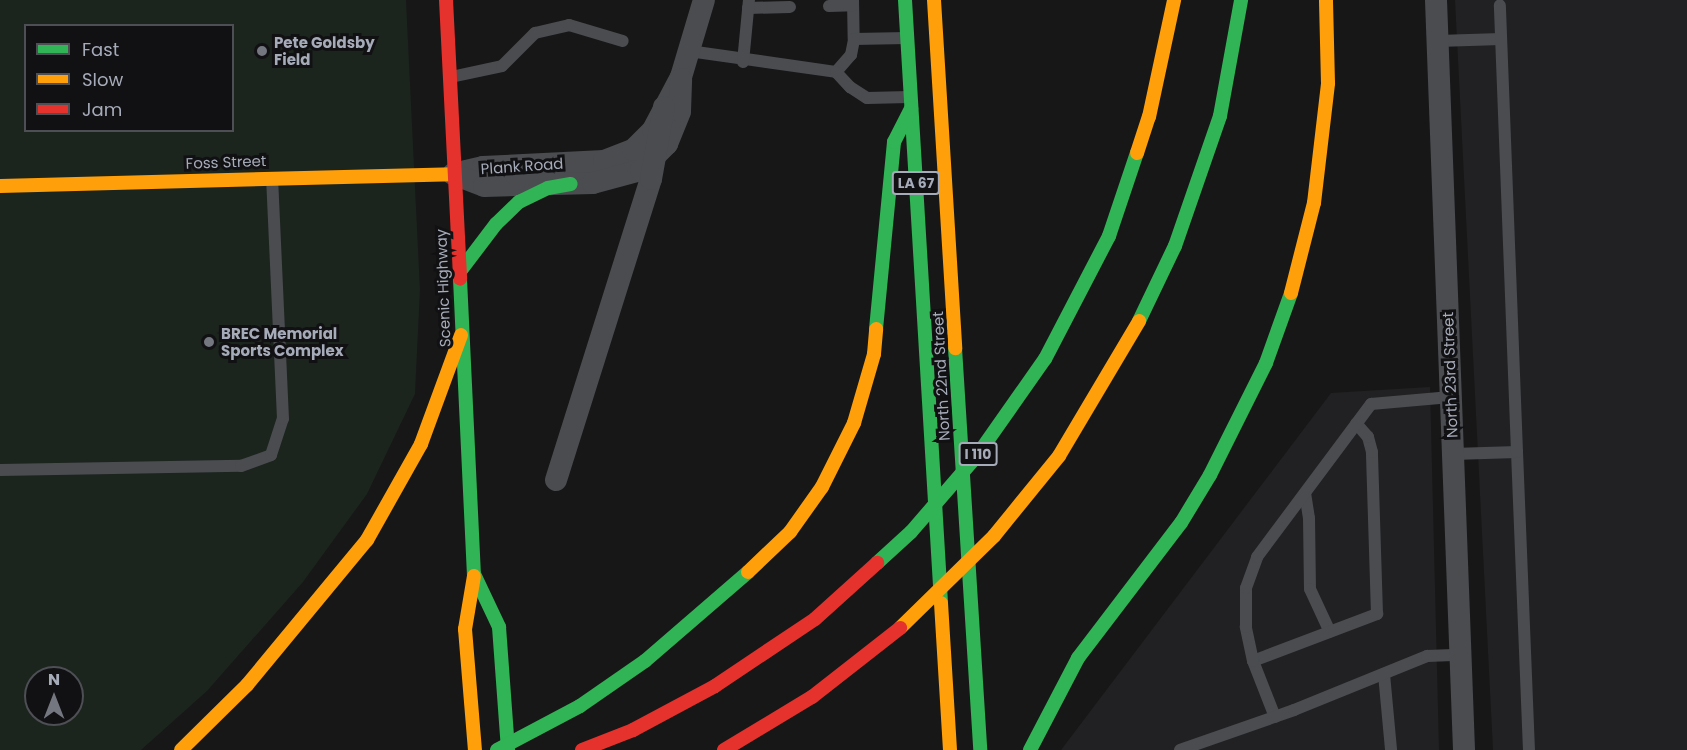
<!DOCTYPE html>
<html>
<head>
<meta charset="utf-8">
<style>
  body { margin:0 }
  #map { position:relative; width:1687px; height:750px; overflow:hidden; background:#171717; font-family:Poppins,sans-serif }
  div>[style] { position:absolute }
  [style*='--x'] { left:calc(var(--x)*1px); top:calc(var(--y)*1px); width:calc(var(--w)*1px); rotate:calc(var(--a)*1deg) }
  .built>* { inset:0; background:#212123 }
  .green>* { inset:0; background:#1c241e }
  .lane>* { height:12px; margin:-6px; padding:0 6px; transform-origin:6px; border-radius:6px; background:#4a4c50 }
  .street>* { height:22px; margin:-11px; padding:0 11px; transform-origin:11px; border-radius:11px; background:#4a4c50 }
  .fast>* { height:14px; margin:-7px; padding:0 7px; transform-origin:7px; border-radius:7px; background:#30b455 }
  .slow>* { height:14px; margin:-7px; padding:0 7px; transform-origin:7px; border-radius:7px; background:#ff9f0a }
  .jam>* { height:14px; margin:-7px; padding:0 7px; transform-origin:7px; border-radius:7px; background:#e5322d }
  .dots>* { width:16px; height:16px; translate:-50% -50%; box-sizing:border-box; border:3px solid #111113; border-radius:50% }
  span { translate:-50% -50%; white-space:nowrap; text-align:center; line-height:1.15; -webkit-text-stroke:6px #111113; paint-order:stroke }
  .shield-label span { padding:2px 4px; background:#111113; border:2px solid; border-radius:4px; -webkit-text-stroke-width:0 }
  .shield-label { font-size:14px; color:#a6abb9; font-weight:700 }
  .poi-label { font-size:15px; color:#a6abb9; font-weight:700 }
  .left { translate:0 -50%; text-align:left }
  .street-label { font-size:15px; color:#a6abb9 }
  .legend { position:absolute; left:24px; top:24px; width:210px; height:108px; box-sizing:border-box; background:#111113; border:2px solid #4d4f55; margin:0; padding:8px 10px; list-style:none; font-size:18px; color:#a6abb9 }
  .legend li { display:flex; align-items:center; gap:12px; height:30px }
  .legend b { width:30px; border:2px solid #4d4f55 }
  .north { position:absolute; left:24px; top:666px; width:60px; height:60px; box-sizing:border-box; background:#111113; border:2px solid #4d4f55; border-radius:50%; rotate:0deg; font-size:16px; font-weight:700; line-height:24px; text-align:center; color:#a6abb9 }
  .north::after { content:''; display:block; margin:auto; width:21px; height:27px; background:#747780; clip-path:polygon(50% 0,100% 100%,50% 72%,0 100%) }
</style>
</head>
<body>
<div id="map">
  <div class="built">
    <div style="clip-path:polygon(1455px 0,1687px 0,1687px 750px,1493px 750px)"></div>
    <div style="clip-path:polygon(1430px 387px,1439px 750px,1061px 750px,1331px 393px)"></div>
  </div>
  <div class="green">
    <div style="clip-path:polygon(evenodd,0 0,406px 0,420px 290px,415px 394px,367px 494px,303px 582px,207px 691px,141px 750px,0 750px,0 0,26px 26px,232px 26px,232px 130px,26px 130px,26px 26px,0 0,36px 678px,72px 678px,72px 714px,36px 714px,36px 678px)"></div>
  </div>
  <div class="lane">
    <div style="--x:853;--y:0;--w:39;--a:89"></div>
    <div style="--x:854;--y:39;--w:53;--a:-1.1"></div>
    <div style="--x:829;--y:6;--w:24;--a:-2"></div>
    <div style="--x:748;--y:8;--w:42;--a:-1.4"></div>
    <div style="--x:1438;--y:41;--w:63;--a:-1.8"></div>
    <div style="--x:689;--y:51;--w:148;--a:8.1"></div>
    <div style="--x:836;--y:72;--w:23;--a:-49"></div>
    <div style="--x:851;--y:55;--w:16;--a:-79"></div>
    <div style="--x:743;--y:62;--w:62;--a:-84.5"></div>
    <div style="--x:836;--y:72;--w:21;--a:47"></div>
    <div style="--x:850;--y:87;--w:20;--a:33"></div>
    <div style="--x:867;--y:98;--w:42;--a:-1.4"></div>
    <div style="--x:451;--y:77;--w:52;--a:-12.2"></div>
    <div style="--x:502;--y:66;--w:47;--a:-45"></div>
    <div style="--x:535;--y:33;--w:35;--a:-13"></div>
    <div style="--x:569;--y:25;--w:56;--a:16.5"></div>
    <div style="--x:1517;--y:452;--w:298;--a:87.7"></div>
    <div style="--x:1453;--y:454;--w:64;--a:-1.8"></div>
    <div style="--x:1517;--y:452;--w:447;--a:-92.2"></div>
    <div style="--x:0;--y:470;--w:241;--a:-1"></div>
    <div style="--x:241;--y:466;--w:32;--a:-20"></div>
    <div style="--x:271;--y:455;--w:38;--a:-72"></div>
    <div style="--x:283;--y:419;--w:239;--a:-92.6"></div>
    <div style="--x:1305;--y:493;--w:25;--a:81"></div>
    <div style="--x:1309;--y:518;--w:71;--a:89.2"></div>
    <div style="--x:1310;--y:589;--w:47;--a:65.1"></div>
    <div style="--x:1253;--y:661;--w:133;--a:-20.8"></div>
    <div style="--x:1377;--y:614;--w:162;--a:-91.8"></div>
    <div style="--x:1372;--y:452;--w:16;--a:-105"></div>
    <div style="--x:1368;--y:437;--w:18;--a:-131"></div>
    <div style="--x:1384;--y:674;--w:76;--a:84.7"></div>
    <div style="--x:1275;--y:717;--w:60;--a:-111.4"></div>
    <div style="--x:1253;--y:661;--w:35;--a:-102"></div>
    <div style="--x:1246;--y:627;--w:39;--a:-90"></div>
    <div style="--x:1246;--y:588;--w:33;--a:-70"></div>
    <div style="--x:1257;--y:557;--w:191;--a:-53.3"></div>
    <div style="--x:1371;--y:404;--w:80;--a:-5"></div>
    <div style="--x:1180;--y:750;--w:121;--a:-19.3"></div>
    <div style="--x:1294;--y:710;--w:144;--a:-22.1"></div>
    <div style="--x:1427;--y:656;--w:33;--a:-2"></div>
  </div>
  <div class="street">
    <div style="--x:1436;--y:0;--w:751;--a:87.86"></div>
    <div style="--x:453;--y:174;--w:31;--a:-13"></div>
    <div style="--x:483;--y:167;--w:121;--a:-2.8"></div>
    <div style="--x:604;--y:161;--w:31;--a:-21"></div>
    <div style="--x:633;--y:150;--w:28;--a:-45"></div>
    <div style="--x:653;--y:130;--w:60;--a:-62.2"></div>
    <div style="--x:681;--y:77;--w:80;--a:-73.4"></div>
    <div style="--x:453;--y:174;--w:33;--a:21"></div>
    <div style="--x:484;--y:186;--w:109;--a:-1.6"></div>
    <div style="--x:593;--y:183;--w:50;--a:-15.2"></div>
    <div style="--x:641;--y:170;--w:37;--a:-45"></div>
    <div style="--x:667;--y:144;--w:35;--a:-68"></div>
    <div style="--x:680;--y:111;--w:32;--a:-88"></div>
    <div style="--x:556;--y:480;--w:316;--a:-72.5"></div>
    <div style="--x:651;--y:179;--w:73;--a:-79.8"></div>
  </div>
  <div class="fast">
    <div style="--x:905;--y:0;--w:604;--a:86.58"></div>
    <div style="--x:458;--y:274;--w:63;--a:-52.8"></div>
    <div style="--x:496;--y:224;--w:32;--a:-44"></div>
    <div style="--x:519;--y:202;--w:32;--a:-26"></div>
    <div style="--x:548;--y:188;--w:23;--a:-10"></div>
    <div style="--x:460;--y:279;--w:297;--a:87.3"></div>
    <div style="--x:1139;--y:321;--w:83;--a:-64.4"></div>
    <div style="--x:1175;--y:246;--w:138;--a:-70.9"></div>
    <div style="--x:1220;--y:116;--w:118;--a:-79.7"></div>
    <div style="--x:876;--y:329;--w:188;--a:-84.5"></div>
    <div style="--x:894;--y:142;--w:38;--a:-63"></div>
    <div style="--x:955;--y:348;--w:403;--a:86.4"></div>
    <div style="--x:877;--y:563;--w:46;--a:-42.4"></div>
    <div style="--x:911;--y:532;--w:99;--a:-49.1"></div>
    <div style="--x:976;--y:457;--w:120;--a:-54.9"></div>
    <div style="--x:1045;--y:359;--w:139;--a:-62.5"></div>
    <div style="--x:1109;--y:236;--w:88;--a:-71.4"></div>
    <div style="--x:474;--y:574;--w:59;--a:64.7"></div>
    <div style="--x:499;--y:627;--w:123;--a:85.8"></div>
    <div style="--x:497;--y:750;--w:94;--a:-27.9"></div>
    <div style="--x:580;--y:706;--w:79;--a:-34.7"></div>
    <div style="--x:645;--y:661;--w:136;--a:-40.8"></div>
    <div style="--x:1030;--y:750;--w:104;--a:-62.4"></div>
    <div style="--x:1078;--y:658;--w:170;--a:-52.7"></div>
    <div style="--x:1181;--y:523;--w:56;--a:-58.9"></div>
    <div style="--x:1210;--y:475;--w:125;--a:-63.4"></div>
    <div style="--x:1266;--y:363;--w:74;--a:-70.3"></div>
  </div>
  <div class="slow">
    <div style="--x:934;--y:0;--w:349;--a:86.5"></div>
    <div style="--x:1137;--y:153;--w:38;--a:-72"></div>
    <div style="--x:1149;--y:117;--w:120;--a:-77.9"></div>
    <div style="--x:0;--y:186;--w:453;--a:-1.5"></div>
    <div style="--x:1291;--y:293;--w:93;--a:-75.7"></div>
    <div style="--x:1314;--y:203;--w:121;--a:-83.3"></div>
    <div style="--x:1328;--y:83;--w:83;--a:-91.4"></div>
    <div style="--x:748;--y:572;--w:58;--a:-43.6"></div>
    <div style="--x:790;--y:532;--w:55;--a:-54.6"></div>
    <div style="--x:822;--y:487;--w:72;--a:-63.4"></div>
    <div style="--x:854;--y:423;--w:72;--a:-73.8"></div>
    <div style="--x:874;--y:354;--w:25;--a:-85"></div>
    <div style="--x:474;--y:576;--w:54;--a:99.6"></div>
    <div style="--x:465;--y:629;--w:121;--a:85.3"></div>
    <div style="--x:941;--y:603;--w:147;--a:86.5"></div>
    <div style="--x:900;--y:628;--w:132;--a:-44.4"></div>
    <div style="--x:994;--y:536;--w:103;--a:-50.9"></div>
    <div style="--x:1059;--y:456;--w:157;--a:-59.3"></div>
    <div style="--x:181;--y:750;--w:93;--a:-44.6"></div>
    <div style="--x:247;--y:685;--w:188;--a:-50.4"></div>
    <div style="--x:367;--y:540;--w:110;--a:-60.6"></div>
    <div style="--x:421;--y:444;--w:116;--a:-69.8"></div>
  </div>
  <div class="jam">
    <div style="--x:446;--y:0;--w:279;--a:87.1"></div>
    <div style="--x:582;--y:750;--w:55;--a:-21.4"></div>
    <div style="--x:633;--y:730;--w:93;--a:-28.2"></div>
    <div style="--x:715;--y:686;--w:120;--a:-33.8"></div>
    <div style="--x:815;--y:619;--w:84;--a:-42.1"></div>
    <div style="--x:724;--y:750;--w:103;--a:-31.1"></div>
    <div style="--x:812;--y:697;--w:112;--a:-38.1"></div>
  </div>
  <div class="dots">
    <div style="left:262px;top:51px;background:#747780"></div>
    <div style="left:209px;top:342px;background:#747780"></div>
  </div>
  <div class="shield-label">
    <span style="left:916px;top:183px">LA 67</span>
    <span style="left:978px;top:454px">I 110</span>
  </div>
  <div class="poi-label">
    <span class="left" style="left:274px;top:51px">Pete Goldsby<br>Field</span>
    <span class="left" style="left:221px;top:342px">BREC Memorial<br>Sports Complex</span>
  </div>
  <div class="street-label">
    <span style="left:226px;top:162px;rotate:-2deg">Foss Street</span>
    <span style="left:522px;top:166px;rotate:-4deg">Plank Road</span>
    <span style="left:443px;top:288px;rotate:-92deg">Scenic Highway</span>
    <span style="left:1450px;top:375px;rotate:-92deg">North 23rd Street</span>
    <span style="left:941px;top:376px;rotate:-93deg">North 22nd Street</span>
  </div>
  <ul class="legend">
  <li><b style="height:8px;background:#30b455"></b>Fast</li>
  <li><b style="height:8px;background:#ff9f0a"></b>Slow</li>
  <li><b style="height:8px;background:#e5322d"></b>Jam</li>
  </ul>
  <div class="north">N</div>
</div>
</body>
</html>
